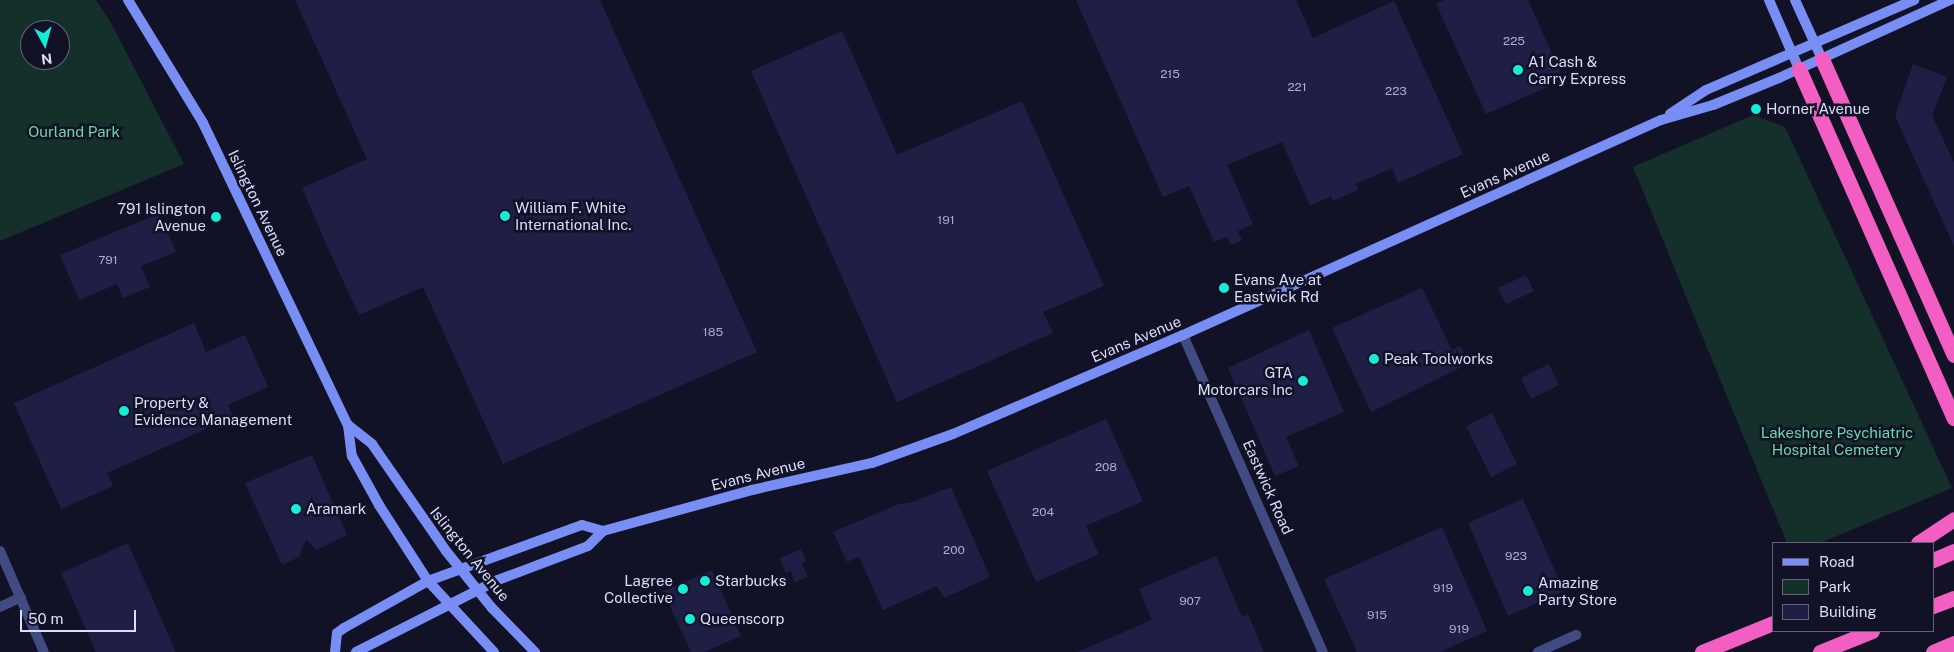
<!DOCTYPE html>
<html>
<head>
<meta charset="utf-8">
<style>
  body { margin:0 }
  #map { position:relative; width:1954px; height:652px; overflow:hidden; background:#111226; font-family:"Public Sans",sans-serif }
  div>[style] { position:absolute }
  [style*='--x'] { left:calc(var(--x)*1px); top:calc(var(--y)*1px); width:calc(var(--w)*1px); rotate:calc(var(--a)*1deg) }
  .green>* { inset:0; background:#15302a }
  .building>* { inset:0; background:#1f1f46 }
  .street>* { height:10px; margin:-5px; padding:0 5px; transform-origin:5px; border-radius:5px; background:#404b82 }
  .secondary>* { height:10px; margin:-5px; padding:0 5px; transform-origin:5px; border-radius:5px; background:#788ef5 }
  .highway>* { height:15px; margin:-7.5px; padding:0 7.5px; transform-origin:7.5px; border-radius:7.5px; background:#f35ec3 }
  .dots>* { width:14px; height:14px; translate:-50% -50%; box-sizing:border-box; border:2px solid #111226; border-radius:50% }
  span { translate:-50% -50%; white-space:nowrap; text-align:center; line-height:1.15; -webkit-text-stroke:5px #111226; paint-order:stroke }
  .number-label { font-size:12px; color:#abaece }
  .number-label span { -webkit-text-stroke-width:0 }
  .poi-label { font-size:15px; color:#daddfc }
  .left { translate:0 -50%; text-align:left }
  .right { translate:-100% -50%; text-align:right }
  .park-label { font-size:15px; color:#6ad8a6 }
  .street-label { font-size:15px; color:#daddfc }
  .legend { position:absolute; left:1772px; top:542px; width:162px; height:90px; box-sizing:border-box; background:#111226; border:1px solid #61637c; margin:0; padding:6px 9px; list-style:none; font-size:15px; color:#daddfc }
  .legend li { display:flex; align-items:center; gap:10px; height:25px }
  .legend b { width:25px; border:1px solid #61637c }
  .north { position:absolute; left:20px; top:20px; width:50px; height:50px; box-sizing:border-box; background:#111226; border:1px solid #61637c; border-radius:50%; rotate:173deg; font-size:14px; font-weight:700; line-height:20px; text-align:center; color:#daddfc }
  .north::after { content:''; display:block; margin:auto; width:18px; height:22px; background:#14eed8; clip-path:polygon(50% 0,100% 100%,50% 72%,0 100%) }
  .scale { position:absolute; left:20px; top:610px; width:116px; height:22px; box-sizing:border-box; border:2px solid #daddfc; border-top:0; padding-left:6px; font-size:15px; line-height:18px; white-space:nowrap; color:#daddfc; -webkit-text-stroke:4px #111226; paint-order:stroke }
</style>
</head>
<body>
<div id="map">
  <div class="green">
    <div style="clip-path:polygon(evenodd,0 0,96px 0,111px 23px,184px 164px,0 241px,0 0,30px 30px,60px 30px,60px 60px,30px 60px,30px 30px)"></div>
    <div style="clip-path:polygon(1753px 115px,1785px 127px,1952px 488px,1820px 543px,1787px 543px,1633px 167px)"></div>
  </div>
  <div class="building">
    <div style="clip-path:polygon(295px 0,600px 0,757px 352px,503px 464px,423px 287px,359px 315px,326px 244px,302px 188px,367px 159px)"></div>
    <div style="clip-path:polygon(1076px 0,1296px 0,1313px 38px,1394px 1px,1463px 154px,1398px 183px,1392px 168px,1356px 184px,1358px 190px,1333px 201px,1331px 196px,1310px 206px,1282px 142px,1227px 165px,1253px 224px,1238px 231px,1242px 240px,1231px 245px,1227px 237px,1214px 242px,1189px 186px,1163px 197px)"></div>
    <div style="clip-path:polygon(1444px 0,1528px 0,1564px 80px,1486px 114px,1436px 4px)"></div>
    <div style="clip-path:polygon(842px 31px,897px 155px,1022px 101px,1104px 286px,1043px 312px,1053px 333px,897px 402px,751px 71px)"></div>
    <div style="clip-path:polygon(1913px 64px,1947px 77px,1932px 115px,1954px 163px,1954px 246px,1895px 116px)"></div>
    <div style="clip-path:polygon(160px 213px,176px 252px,141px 266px,150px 287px,123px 298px,117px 284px,79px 300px,60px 255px)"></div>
    <div style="clip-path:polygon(1526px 275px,1534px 291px,1506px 304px,1498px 288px)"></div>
    <div style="clip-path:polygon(1422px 288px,1452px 350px,1460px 346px,1469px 363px,1371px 412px,1332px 328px)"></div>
    <div style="clip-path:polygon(194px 323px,206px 352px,245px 335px,268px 387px,228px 405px,233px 417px,107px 473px,113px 486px,61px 509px,14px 403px)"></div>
    <div style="clip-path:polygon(1309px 330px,1344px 412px,1286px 437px,1299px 466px,1275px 476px,1228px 368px)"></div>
    <div style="clip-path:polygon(1549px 364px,1559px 385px,1531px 399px,1521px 378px)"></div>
    <div style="clip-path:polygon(1492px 413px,1517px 464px,1491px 477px,1466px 426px)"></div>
    <div style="clip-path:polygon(1106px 419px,1143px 501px,1086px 526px,1099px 554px,1036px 582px,987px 471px)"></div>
    <div style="clip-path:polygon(312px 455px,347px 535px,316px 550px,306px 539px,299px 557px,282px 565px,245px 483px)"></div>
    <div style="clip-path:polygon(951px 487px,990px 577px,944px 598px,937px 586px,883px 610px,859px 557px,847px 562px,833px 532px,899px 504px,912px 502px)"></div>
    <div style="clip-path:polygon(1523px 499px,1564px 591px,1508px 616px,1468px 523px)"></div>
    <div style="clip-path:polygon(1442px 527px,1487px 631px,1440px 652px,1357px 652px,1324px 579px)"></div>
    <div style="clip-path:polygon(128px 543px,176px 652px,96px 652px,61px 573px)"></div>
    <div style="clip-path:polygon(801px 549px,806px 561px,802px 563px,808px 577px,795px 582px,791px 571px,786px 573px,780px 558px)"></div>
    <div style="clip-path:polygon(1216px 556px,1242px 617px,1248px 614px,1264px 652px,1077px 652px,1152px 620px,1139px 589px)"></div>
    <div style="clip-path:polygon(712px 570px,741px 636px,704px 652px,691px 652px,663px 591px)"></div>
  </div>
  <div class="street">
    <div style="--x:1183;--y:335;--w:347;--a:66.2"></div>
    <div style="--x:0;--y:551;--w:110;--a:66.5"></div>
    <div style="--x:0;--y:607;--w:23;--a:-25"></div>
    <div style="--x:1538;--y:652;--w:42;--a:-24.1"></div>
  </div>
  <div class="secondary">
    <div style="--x:128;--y:0;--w:144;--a:58.6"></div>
    <div style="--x:203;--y:123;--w:335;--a:64.4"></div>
    <div style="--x:348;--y:425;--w:31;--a:83"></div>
    <div style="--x:352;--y:456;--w:56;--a:61.1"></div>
    <div style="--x:379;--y:505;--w:90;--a:57.2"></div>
    <div style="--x:428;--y:581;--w:97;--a:47.1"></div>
    <div style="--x:1769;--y:0;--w:75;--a:66.5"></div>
    <div style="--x:1795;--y:0;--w:65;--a:65.4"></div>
    <div style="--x:1670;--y:114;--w:43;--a:-33.7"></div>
    <div style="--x:1706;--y:90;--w:227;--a:-23.4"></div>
    <div style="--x:348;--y:425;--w:31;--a:38"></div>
    <div style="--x:372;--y:444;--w:130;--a:55.3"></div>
    <div style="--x:446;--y:551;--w:73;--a:51.1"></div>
    <div style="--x:492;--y:608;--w:62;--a:45.7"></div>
    <div style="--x:335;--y:652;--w:19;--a:-84"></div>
    <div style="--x:337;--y:633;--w:9;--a:-36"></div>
    <div style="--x:344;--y:628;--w:96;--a:-29.2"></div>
    <div style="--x:428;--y:581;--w:164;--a:-20"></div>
    <div style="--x:582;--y:525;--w:22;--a:16"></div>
    <div style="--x:356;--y:652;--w:159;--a:-26.9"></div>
    <div style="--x:498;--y:580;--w:96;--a:-20.7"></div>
    <div style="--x:588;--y:546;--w:21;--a:-45"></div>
    <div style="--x:603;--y:531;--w:155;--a:-15.4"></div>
    <div style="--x:752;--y:490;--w:123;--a:-12.7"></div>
    <div style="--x:872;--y:463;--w:86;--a:-19.7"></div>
    <div style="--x:953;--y:434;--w:250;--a:-23.3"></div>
    <div style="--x:1183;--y:335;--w:524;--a:-24.22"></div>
    <div style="--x:1661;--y:120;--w:54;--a:-16.1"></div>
    <div style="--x:1713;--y:105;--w:71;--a:-22.2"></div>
    <div style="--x:1779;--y:78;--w:188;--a:-24.5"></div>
  </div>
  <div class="highway">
    <div style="--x:1822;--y:59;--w:324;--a:66"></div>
    <div style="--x:1799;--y:69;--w:382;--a:66.1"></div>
    <div style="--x:1918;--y:543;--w:43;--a:-33.7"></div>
    <div style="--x:1933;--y:560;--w:23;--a:-23"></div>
    <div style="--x:1933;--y:606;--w:22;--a:-21"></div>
    <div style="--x:1702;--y:652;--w:77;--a:-22.2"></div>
    <div style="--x:1820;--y:652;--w:56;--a:-22"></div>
    <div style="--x:1933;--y:652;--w:23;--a:-23"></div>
  </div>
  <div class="dots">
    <div style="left:1518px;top:70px;background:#14eed8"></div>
    <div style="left:1756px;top:109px;background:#14eed8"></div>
    <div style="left:505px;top:216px;background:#14eed8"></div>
    <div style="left:216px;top:217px;background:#14eed8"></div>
    <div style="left:1224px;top:288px;background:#14eed8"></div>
    <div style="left:1374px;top:359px;background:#14eed8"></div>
    <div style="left:1303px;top:381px;background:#14eed8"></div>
    <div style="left:124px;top:411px;background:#14eed8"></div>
    <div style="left:296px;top:509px;background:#14eed8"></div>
    <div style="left:705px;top:581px;background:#14eed8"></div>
    <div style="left:683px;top:589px;background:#14eed8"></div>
    <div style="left:1528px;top:591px;background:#14eed8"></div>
    <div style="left:690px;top:619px;background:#14eed8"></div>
  </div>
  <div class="number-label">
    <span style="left:1514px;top:42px">225</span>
    <span style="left:1170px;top:75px">215</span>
    <span style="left:1297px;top:88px">221</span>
    <span style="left:1396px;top:92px">223</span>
    <span style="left:946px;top:221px">191</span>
    <span style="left:108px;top:261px">791</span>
    <span style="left:713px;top:333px">185</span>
    <span style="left:1106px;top:468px">208</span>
    <span style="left:1043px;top:513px">204</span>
    <span style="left:954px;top:551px">200</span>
    <span style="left:1516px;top:557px">923</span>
    <span style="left:1443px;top:589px">919</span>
    <span style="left:1190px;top:602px">907</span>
    <span style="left:1377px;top:616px">915</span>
    <span style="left:1459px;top:630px">919</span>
  </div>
  <div class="poi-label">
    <span class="left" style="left:1528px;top:70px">A1 Cash &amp;<br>Carry Express</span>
    <span class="left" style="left:1766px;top:109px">Horner Avenue</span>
    <span class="left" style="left:515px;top:216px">William F. White<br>International Inc.</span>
    <span class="right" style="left:206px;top:217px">791 Islington<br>Avenue</span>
    <span class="left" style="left:1234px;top:288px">Evans Ave at<br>Eastwick Rd</span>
    <span class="left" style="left:1384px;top:359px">Peak Toolworks</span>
    <span class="right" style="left:1293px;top:381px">GTA<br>Motorcars Inc</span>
    <span class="left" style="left:134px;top:411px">Property &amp;<br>Evidence Management</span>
    <span class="left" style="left:306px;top:509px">Aramark</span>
    <span class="right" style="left:673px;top:589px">Lagree<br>Collective</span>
    <span class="left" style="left:715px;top:581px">Starbucks</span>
    <span class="left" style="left:1538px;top:591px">Amazing<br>Party Store</span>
    <span class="left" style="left:700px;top:619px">Queenscorp</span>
  </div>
  <div class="park-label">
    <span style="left:74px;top:132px">Ourland Park</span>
    <span style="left:1837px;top:441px">Lakeshore Psychiatric<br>Hospital Cemetery</span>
  </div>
  <div class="street-label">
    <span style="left:1505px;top:174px;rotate:-24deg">Evans Avenue</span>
    <span style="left:258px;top:203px;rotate:64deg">Islington Avenue</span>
    <span style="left:1136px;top:339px;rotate:-23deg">Evans Avenue</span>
    <span style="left:758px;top:474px;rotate:-14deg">Evans Avenue</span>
    <span style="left:1268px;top:487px;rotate:66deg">Eastwick Road</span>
    <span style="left:470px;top:554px;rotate:51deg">Islington Avenue</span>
  </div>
  <ul class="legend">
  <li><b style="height:6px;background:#788ef5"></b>Road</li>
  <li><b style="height:14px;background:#15302a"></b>Park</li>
  <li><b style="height:14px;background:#1f1f46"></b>Building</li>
  </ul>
  <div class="north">N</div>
  <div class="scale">50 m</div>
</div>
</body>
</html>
